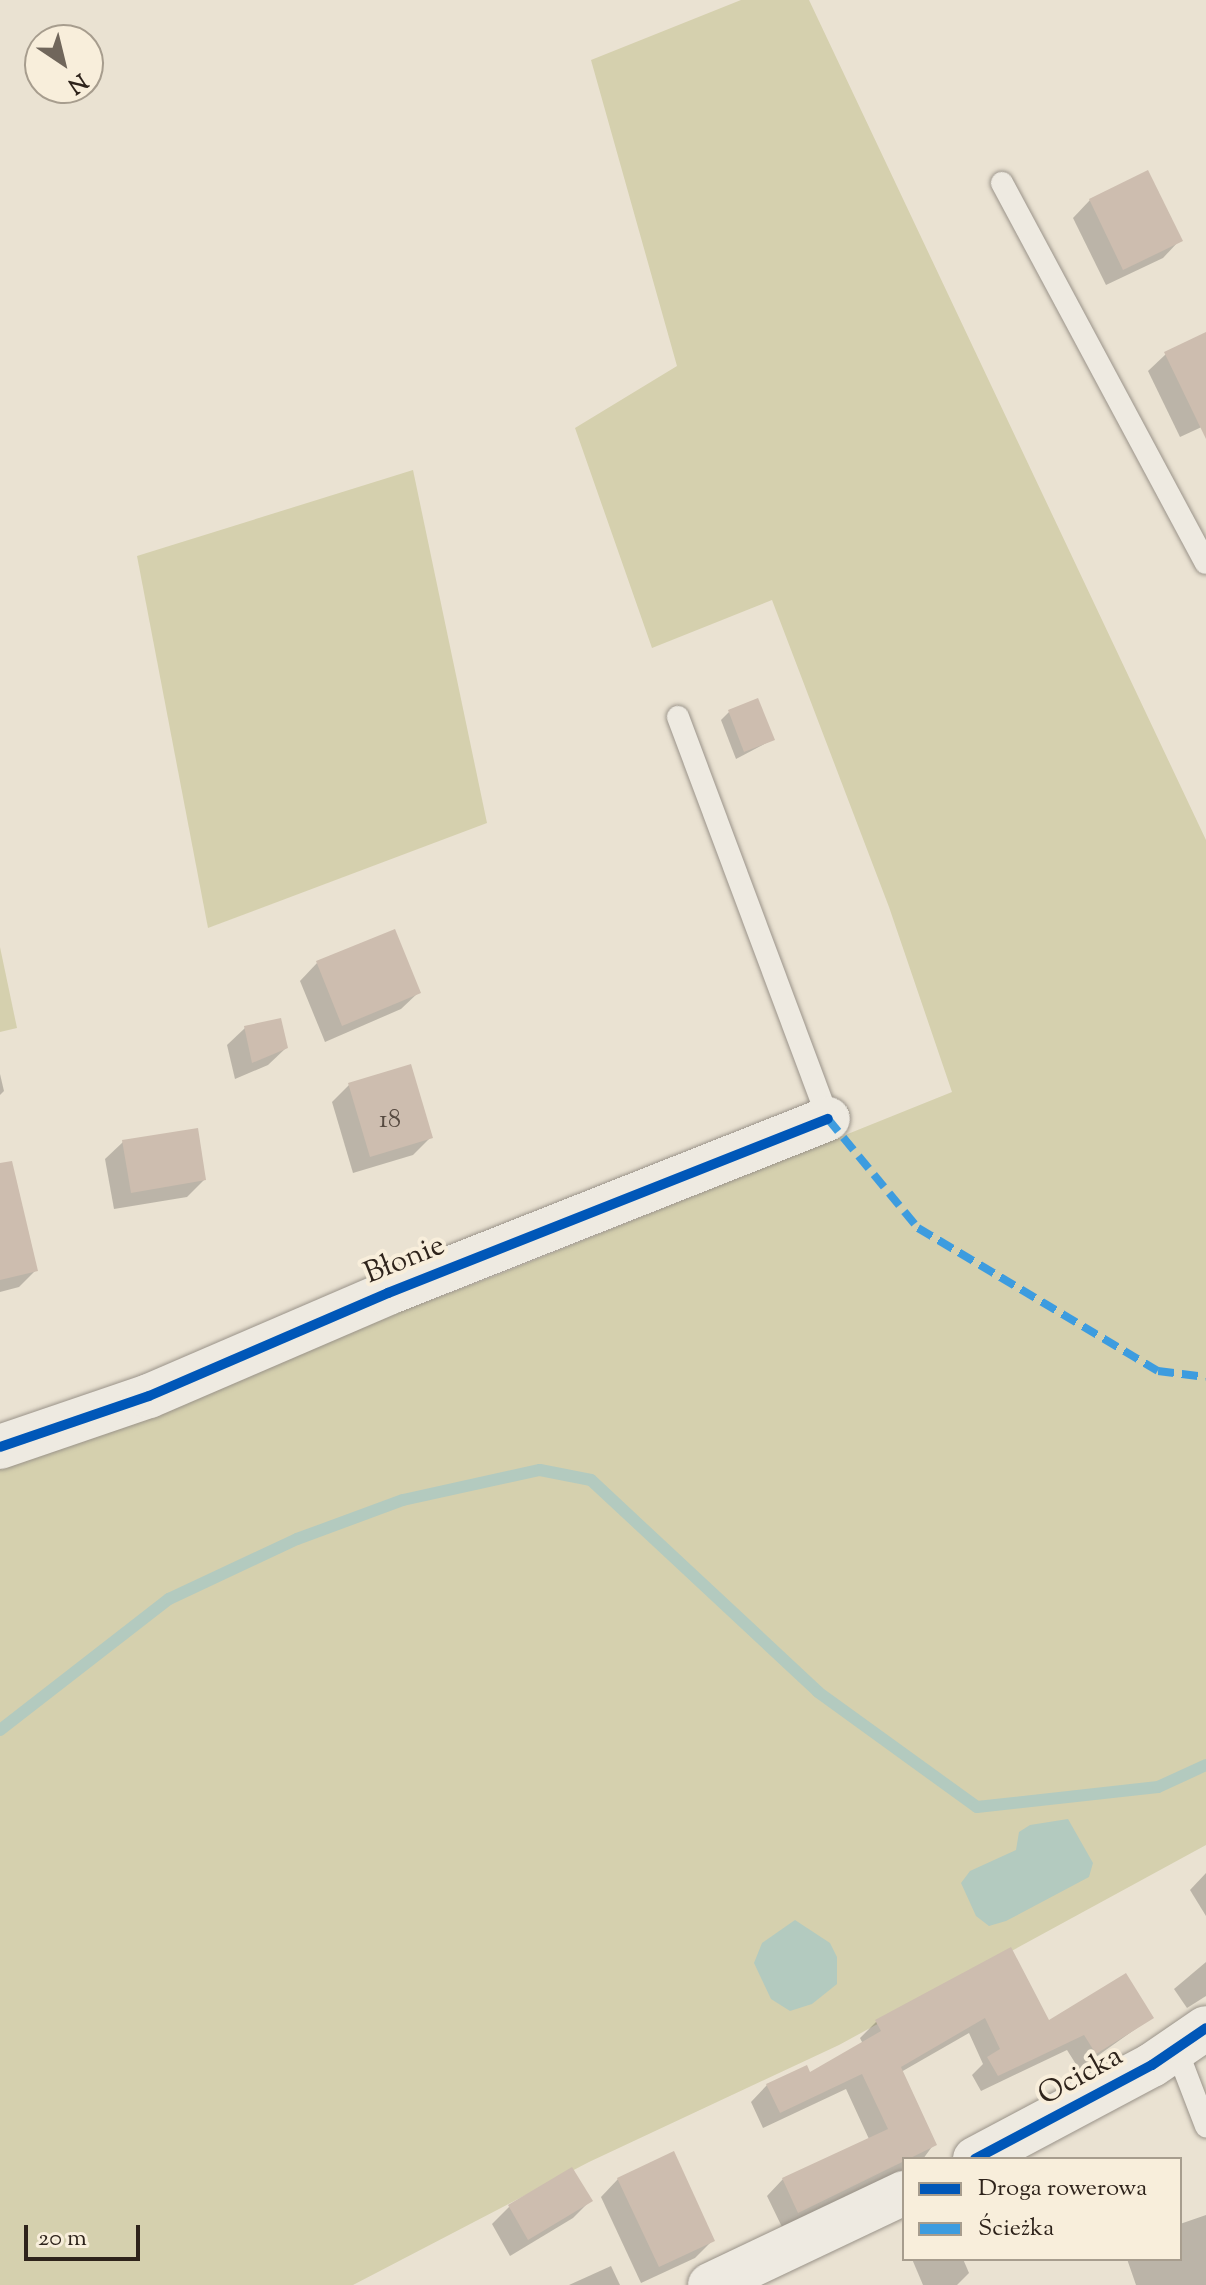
<!DOCTYPE html>
<html>
<head>
<meta charset="utf-8">
<style>
  body { margin:0 }
  #map { position:relative; width:1206px; height:2285px; overflow:hidden; background:#eae2d2; font-family:"Sorts Mill Goudy",serif }
  div>[style] { position:absolute }
  [style*='--x'] { left:calc(var(--x)*1px); top:calc(var(--y)*1px); width:calc(var(--w)*1px); rotate:calc(var(--a)*1deg) }
  .green>* { inset:0; background:#d5d0ae }
  .water>* { inset:0; background:#b3cabf }
  .shadow>* { inset:0; background:#0003 }
  .stream>* { height:12px; margin:-6px; padding:0 6px; transform-origin:6px; border-radius:6px; background:#b3cabf }
  .building>* { inset:0; background:#cdbdaf }
  .roads { filter:drop-shadow(0 0 2px #9a9389) drop-shadow(0 0 2px #9a9389) }
  .service>* { height:22px; margin:-11px; padding:0 11px; transform-origin:11px; border-radius:11px; background:#eeeae1 }
  .minor>* { height:44px; margin:-22px; padding:0 22px; transform-origin:22px; border-radius:22px; background:#eeeae1 }
  .tertiary>* { height:44px; margin:-22px; padding:0 22px; transform-origin:22px; border-radius:22px; background:#eeeae1 }
  .quiet>* { height:8px; margin-top:-4px; transform-origin:0; background:repeating-linear-gradient(90deg,#3d9cdf 0 16px,transparent 0 24px) }
  .cycleway>* { height:10px; margin:-5px; padding:0 5px; transform-origin:5px; border-radius:5px; background:#0057b8 }
  span { translate:-50% -50%; white-space:nowrap; text-align:center; line-height:1.15; -webkit-text-stroke:8px #f8eedb; paint-order:stroke }
  .number-label { font-size:26px; color:#564a40 }
  .number-label span { -webkit-text-stroke-width:0 }
  .street-label { font-size:30px; color:#2e231b }
  .legend { position:absolute; left:902px; top:2157px; width:280px; height:104px; box-sizing:border-box; background:#f8eedb; border:2px solid #a79d8e; margin:0; padding:10px 14px; list-style:none; font-size:24px; color:#2e231b }
  .legend li { display:flex; align-items:center; gap:16px; height:40px }
  .legend b { width:40px; border:2px solid #a79d8e }
  .north { position:absolute; left:24px; top:24px; width:80px; height:80px; box-sizing:border-box; background:#f8eedb; border:2px solid #a79d8e; border-radius:50%; rotate:145deg; font-size:22px; font-weight:700; line-height:32px; text-align:center; color:#2e231b }
  .north::after { content:''; display:block; margin:auto; width:28px; height:36px; background:#70665b; clip-path:polygon(50% 0,100% 100%,50% 72%,0 100%) }
  .scale { position:absolute; left:24px; top:2225px; width:116px; height:36px; box-sizing:border-box; border:4px solid #2e231b; border-top:0; padding-left:10px; font-size:24px; line-height:28px; white-space:nowrap; color:#2e231b; -webkit-text-stroke:6px #f8eedb; paint-order:stroke }
</style>
</head>
<body>
<div id="map">
  <div class="green">
    <div style="clip-path:polygon(741px 0,809px 0,1206px 840px,1206px 1845px,839px 2045px,589px 2162px,353px 2285px,0 2285px,0 1464px,500px 1274px,952px 1092px,889px 907px,772px 600px,652px 648px,575px 428px,677px 366px,591px 60px)"></div>
    <div style="clip-path:polygon(413px 470px,487px 823px,208px 928px,137px 556px)"></div>
    <div style="clip-path:polygon(0 947px,17px 1028px,0 1032px)"></div>
  </div>
  <div class="water">
    <div style="clip-path:polygon(1068px 1819px,1093px 1863px,1089px 1877px,1006px 1921px,989px 1926px,976px 1916px,961px 1883px,970px 1871px,1016px 1850px,1019px 1832px,1030px 1825px)"></div>
    <div style="clip-path:polygon(795px 1920px,830px 1943px,837px 1957px,837px 1984px,812px 2004px,790px 2011px,771px 1999px,754px 1963px,762px 1943px)"></div>
  </div>
  <div class="shadow">
    <div style="clip-path:polygon(1090px 200px,1180px 240px,1163px 258px,1106px 285px,1073px 218px)"></div>
    <div style="clip-path:polygon(1206px 335px,1206px 425px,1180px 437px,1148px 371px,1166px 354px)"></div>
    <div style="clip-path:polygon(729px 712px,772px 740px,736px 759px,721px 720px)"></div>
    <div style="clip-path:polygon(317px 963px,419px 992px,401px 1009px,325px 1042px,300px 981px)"></div>
    <div style="clip-path:polygon(245px 1028px,286px 1048px,268px 1065px,235px 1079px,227px 1045px)"></div>
    <div style="clip-path:polygon(0 1074px,4px 1091px,0 1095px)"></div>
    <div style="clip-path:polygon(349px 1085px,431px 1137px,413px 1155px,353px 1173px,332px 1102px)"></div>
    <div style="clip-path:polygon(123px 1142px,204px 1180px,187px 1197px,114px 1209px,105px 1159px)"></div>
    <div style="clip-path:polygon(0 1184px,36px 1270px,19px 1287px,0 1292px)"></div>
    <div style="clip-path:polygon(1206px 1873px,1206px 1916px,1190px 1890px)"></div>
    <div style="clip-path:polygon(1010px 1950px,1048px 2022px,1151px 2018px,1079px 2069px,1067px 2050px,981px 2091px,972px 2075px,983px 2064px,969px 2033px,901px 2072px,934px 2144px,923px 2159px,904px 2159px,904px 2193px,782px 2227px,767px 2196px,783px 2179px,869px 2139px,846px 2089px,763px 2128px,751px 2102px,767px 2085px,809px 2075px,863px 2044px,860px 2038px,876px 2022px)"></div>
    <div style="clip-path:polygon(1206px 1962px,1206px 1996px,1187px 2008px,1174px 1989px)"></div>
    <div style="clip-path:polygon(618px 2179px,712px 2241px,695px 2258px,641px 2283px,601px 2197px)"></div>
    <div style="clip-path:polygon(590px 2201px,573px 2218px,510px 2256px,492px 2224px,509px 2207px)"></div>
    <div style="clip-path:polygon(1206px 2215px,1206px 2285px,1136px 2285px,1127px 2259px,1180px 2259px,1180px 2224px)"></div>
    <div style="clip-path:polygon(912px 2259px,963px 2259px,969px 2273px,957px 2285px,923px 2285px)"></div>
    <div style="clip-path:polygon(611px 2266px,620px 2285px,569px 2285px)"></div>
  </div>
  <div class="stream">
    <div style="--x:0;--y:1730;--w:214;--a:-37.8"></div>
    <div style="--x:169;--y:1599;--w:141;--a:-25.1"></div>
    <div style="--x:297;--y:1539;--w:113;--a:-20.2"></div>
    <div style="--x:403;--y:1500;--w:140;--a:-12.4"></div>
    <div style="--x:540;--y:1470;--w:52;--a:11.1"></div>
    <div style="--x:591;--y:1480;--w:311;--a:43"></div>
    <div style="--x:818;--y:1692;--w:196;--a:35.9"></div>
    <div style="--x:977;--y:1807;--w:182;--a:-6.3"></div>
    <div style="--x:1158;--y:1787;--w:53;--a:-24.6"></div>
  </div>
  <div class="building">
    <div style="clip-path:polygon(1148px 170px,1183px 241px,1123px 270px,1089px 199px)"></div>
    <div style="clip-path:polygon(1206px 332px,1206px 439px,1164px 352px)"></div>
    <div style="clip-path:polygon(758px 698px,775px 740px,744px 752px,728px 710px)"></div>
    <div style="clip-path:polygon(395px 929px,421px 993px,342px 1026px,316px 961px)"></div>
    <div style="clip-path:polygon(281px 1018px,288px 1048px,252px 1063px,244px 1026px)"></div>
    <div style="clip-path:polygon(411px 1064px,433px 1138px,370px 1157px,348px 1083px)"></div>
    <div style="clip-path:polygon(198px 1128px,206px 1180px,131px 1193px,122px 1140px)"></div>
    <div style="clip-path:polygon(12px 1161px,38px 1271px,0 1280px,0 1163px)"></div>
    <div style="clip-path:polygon(1011px 1947px,1049px 2020px,1126px 1973px,1154px 2018px,1096px 2054px,1084px 2035px,998px 2076px,987px 2057px,1000px 2049px,985px 2018px,901px 2067px,937px 2145px,798px 2213px,782px 2178px,888px 2129px,862px 2074px,780px 2113px,766px 2084px,807px 2065px,810px 2072px,881px 2031px,875px 2020px)"></div>
    <div style="clip-path:polygon(674px 2151px,715px 2241px,659px 2267px,617px 2178px)"></div>
    <div style="clip-path:polygon(572px 2167px,593px 2201px,528px 2240px,508px 2205px)"></div>
  </div>
  <div class="roads">
    <div class="service">
      <div style="--x:1002;--y:183;--w:431;--a:61.8"></div>
      <div style="--x:678;--y:717;--w:429;--a:69.5"></div>
      <div style="--x:1176;--y:2048;--w:84;--a:69"></div>
    </div>
    <div class="minor">
      <div style="--x:0;--y:1447;--w:157;--a:-18.9"></div>
      <div style="--x:149;--y:1396;--w:260;--a:-23.3"></div>
      <div style="--x:388;--y:1293;--w:473;--a:-21.6"></div>
    </div>
    <div class="tertiary">
      <div style="--x:975;--y:2159;--w:200;--a:-28"></div>
      <div style="--x:1152;--y:2065;--w:65;--a:-34.4"></div>
      <div style="--x:710;--y:2285;--w:215;--a:-25.4"></div>
    </div>
  </div>
  <div class="quiet">
    <div style="--x:828;--y:1119;--w:141;--a:50.5"></div>
    <div style="--x:918;--y:1228;--w:279;--a:30.8"></div>
    <div style="--x:1158;--y:1371;--w:48;--a:7.1"></div>
  </div>
  <div class="cycleway">
    <div style="--x:0;--y:1447;--w:157;--a:-18.9"></div>
    <div style="--x:149;--y:1396;--w:260;--a:-23.3"></div>
    <div style="--x:388;--y:1293;--w:473;--a:-21.6"></div>
    <div style="--x:975;--y:2159;--w:200;--a:-28"></div>
    <div style="--x:1152;--y:2065;--w:65;--a:-34.4"></div>
  </div>
  <div class="number-label">
    <span style="left:390px;top:1121px">18</span>
  </div>
  <div class="street-label">
    <span style="left:405px;top:1261px;rotate:-22deg">Błonie</span>
    <span style="left:1081px;top:2077px;rotate:-29deg">Ocicka</span>
  </div>
  <ul class="legend">
  <li><b style="height:10px;background:#0057b8"></b>Droga rowerowa</li>
  <li><b style="height:10px;background:#3d9cdf"></b>Ścieżka</li>
  </ul>
  <div class="north">N</div>
  <div class="scale">20 m</div>
</div>
</body>
</html>
